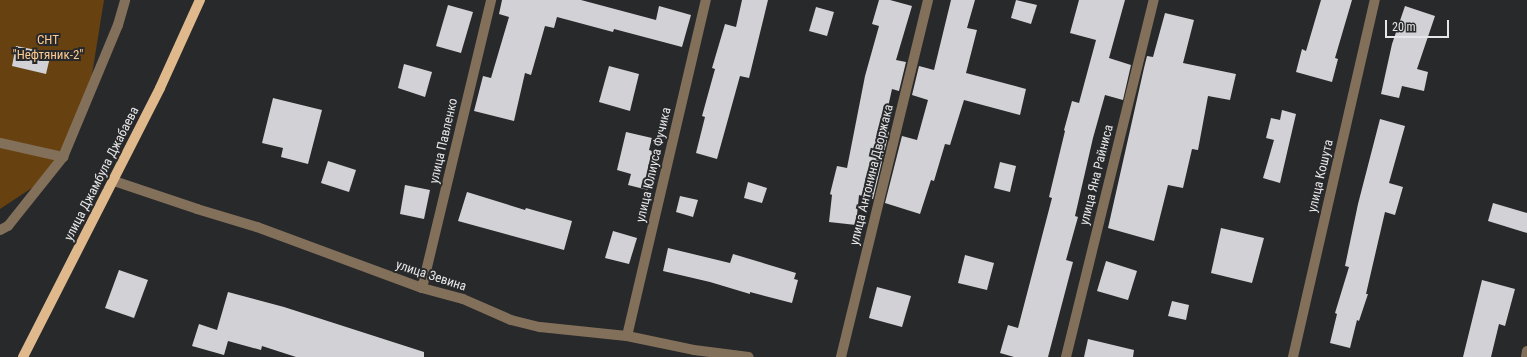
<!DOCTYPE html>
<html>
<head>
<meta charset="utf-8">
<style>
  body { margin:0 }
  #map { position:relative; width:1527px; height:357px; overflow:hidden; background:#28292b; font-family:"Roboto Condensed",sans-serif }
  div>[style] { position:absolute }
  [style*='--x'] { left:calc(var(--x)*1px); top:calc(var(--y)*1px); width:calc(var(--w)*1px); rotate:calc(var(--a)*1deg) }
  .green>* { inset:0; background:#674210 }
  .building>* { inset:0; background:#d2d2d6 }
  .minor>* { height:10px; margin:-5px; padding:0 5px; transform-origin:5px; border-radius:5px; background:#83705b }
  .major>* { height:10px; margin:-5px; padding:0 5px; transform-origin:5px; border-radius:5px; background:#dfb88c }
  span { translate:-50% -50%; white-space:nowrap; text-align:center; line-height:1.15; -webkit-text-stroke:4px #28292b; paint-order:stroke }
  .park-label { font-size:13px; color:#fdca91 }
  .street-label { font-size:13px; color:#e6e6e8 }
  .scale { position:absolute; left:1385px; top:20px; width:64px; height:18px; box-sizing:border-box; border:2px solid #e6e6e8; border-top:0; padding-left:5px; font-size:12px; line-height:14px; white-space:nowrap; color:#e6e6e8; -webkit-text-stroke:3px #28292b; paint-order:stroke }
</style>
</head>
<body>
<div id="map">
  <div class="green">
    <div style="clip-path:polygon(0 0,104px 0,89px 93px,50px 176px,0 209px)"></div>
  </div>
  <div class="building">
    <div style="clip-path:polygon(502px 0,581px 0,656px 20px,659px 6px,691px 15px,682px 47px,614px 29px,613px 32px,557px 17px,554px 28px,545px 26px,531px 75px,525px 73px,514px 121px,474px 111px,483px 76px,491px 78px,509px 17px,499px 14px)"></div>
    <div style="clip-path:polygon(742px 0,768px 0,749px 78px,740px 76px,717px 159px,696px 153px,705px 117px,702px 116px,715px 69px,712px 68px,725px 24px,736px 27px)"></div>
    <div style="clip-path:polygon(879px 0,890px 0,912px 6px,896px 60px,906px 62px,899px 91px,892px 89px,883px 130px,889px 132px,873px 199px,859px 195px,856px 225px,829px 222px,832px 195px,830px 194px,837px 166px,847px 168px,865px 76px,879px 26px,872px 24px)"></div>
    <div style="clip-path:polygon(951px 0,975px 0,967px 28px,977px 30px,966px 73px,1026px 89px,1020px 115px,964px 100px,950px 145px,945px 144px,934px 181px,931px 180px,920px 214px,885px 203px,902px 136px,917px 140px,928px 100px,912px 95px,919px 66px,934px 70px)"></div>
    <div style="clip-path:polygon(1016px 0,1037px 5px,1031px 24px,1011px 18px)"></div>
    <div style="clip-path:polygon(1079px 0,1125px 0,1109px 58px,1131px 65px,1123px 100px,1105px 95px,1093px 138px,1075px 216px,1078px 217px,1066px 260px,1073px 262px,1048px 357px,1014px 357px,1000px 353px,1008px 325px,1018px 328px,1052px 198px,1049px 197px,1065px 131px,1064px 130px,1072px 101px,1079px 103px,1096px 40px,1070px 33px)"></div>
    <div style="clip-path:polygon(1321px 0,1352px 0,1335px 58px,1338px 59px,1332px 82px,1296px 72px,1302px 49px,1306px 51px)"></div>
    <div style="clip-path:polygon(448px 5px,473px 12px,461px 53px,436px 46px)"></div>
    <div style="clip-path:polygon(1405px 6px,1435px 16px,1417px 69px,1428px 72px,1424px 91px,1402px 86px,1399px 98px,1381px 94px,1392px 44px)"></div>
    <div style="clip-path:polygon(816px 7px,834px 12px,827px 36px,809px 31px)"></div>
    <div style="clip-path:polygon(1165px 13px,1194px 20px,1183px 63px,1236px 74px,1230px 100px,1208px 96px,1198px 150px,1192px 149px,1183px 188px,1168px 185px,1154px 241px,1108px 228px,1144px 68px,1147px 56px,1153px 57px)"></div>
    <div style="clip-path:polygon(16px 46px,51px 53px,46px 74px,12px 66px)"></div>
    <div style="clip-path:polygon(404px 64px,432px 72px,425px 97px,398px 88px)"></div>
    <div style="clip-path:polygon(609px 66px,639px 74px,630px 111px,599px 102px)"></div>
    <div style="clip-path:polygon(273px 98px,322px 110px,308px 164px,281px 157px,283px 148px,262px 143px)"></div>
    <div style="clip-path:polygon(1282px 110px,1296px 114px,1280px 183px,1263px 178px,1274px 140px,1266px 138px,1271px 118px,1280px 120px)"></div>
    <div style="clip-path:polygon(1380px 119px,1405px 126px,1389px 183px,1403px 187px,1395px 215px,1385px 212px,1366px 294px,1368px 294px,1359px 321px,1357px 320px,1350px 348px,1330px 343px,1337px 314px,1335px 313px,1349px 267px,1345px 266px,1358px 204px)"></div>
    <div style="clip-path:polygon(626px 132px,652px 138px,649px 150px,657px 153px,648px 190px,628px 185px,631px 174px,617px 170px)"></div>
    <div style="clip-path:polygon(328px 161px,356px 170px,349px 192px,321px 183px)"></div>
    <div style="clip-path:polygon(1000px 162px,1016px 166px,1010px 192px,994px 188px)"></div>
    <div style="clip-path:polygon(748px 182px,767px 188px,762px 203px,744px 198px)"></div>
    <div style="clip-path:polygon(405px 185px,430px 190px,424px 219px,400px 214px)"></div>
    <div style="clip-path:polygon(467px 192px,525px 210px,526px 208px,572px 221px,564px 250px,458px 221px)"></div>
    <div style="clip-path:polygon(680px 196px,698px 200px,693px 217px,676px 212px)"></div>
    <div style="clip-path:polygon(1493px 203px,1527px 213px,1527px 233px,1488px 221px)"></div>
    <div style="clip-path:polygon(1221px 228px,1264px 238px,1252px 283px,1211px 273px)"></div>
    <div style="clip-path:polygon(613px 231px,637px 238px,629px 264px,605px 258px)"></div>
    <div style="clip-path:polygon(668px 248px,730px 263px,733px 254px,796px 273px,794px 279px,798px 280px,792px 303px,750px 292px,750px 294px,710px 282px,663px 271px)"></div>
    <div style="clip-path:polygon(965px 255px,994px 263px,987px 290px,958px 283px)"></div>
    <div style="clip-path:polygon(1106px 261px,1137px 271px,1128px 300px,1097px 291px)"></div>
    <div style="clip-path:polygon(119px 270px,148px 280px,134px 318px,105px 308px)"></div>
    <div style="clip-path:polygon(1482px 280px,1515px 289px,1505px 326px,1499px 324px,1491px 357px,1463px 357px)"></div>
    <div style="clip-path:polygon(877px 287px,911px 296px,902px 327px,869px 318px)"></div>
    <div style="clip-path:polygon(228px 292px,284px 307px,424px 352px,424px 357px,296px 357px,262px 346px,261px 350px,228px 341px,224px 355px,192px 346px,199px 324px,217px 330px)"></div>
    <div style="clip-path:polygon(1172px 301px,1189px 305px,1186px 320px,1168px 316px)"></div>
    <div style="clip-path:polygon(1088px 339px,1134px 350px,1133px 357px,1084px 357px)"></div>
  </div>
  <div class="minor">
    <div style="--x:0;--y:143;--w:65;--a:12.5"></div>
    <div style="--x:114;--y:181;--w:88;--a:18.6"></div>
    <div style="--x:197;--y:209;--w:63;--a:16.7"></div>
    <div style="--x:257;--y:227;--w:176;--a:20.3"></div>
    <div style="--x:422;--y:288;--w:42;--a:15"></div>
    <div style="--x:463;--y:299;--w:52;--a:23.6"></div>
    <div style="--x:511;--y:320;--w:30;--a:14"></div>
    <div style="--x:540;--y:327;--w:87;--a:5.9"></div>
    <div style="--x:627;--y:336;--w:68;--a:11.8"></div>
    <div style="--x:694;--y:350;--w:55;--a:7.3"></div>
    <div style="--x:0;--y:230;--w:9;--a:-27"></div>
    <div style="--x:8;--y:226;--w:88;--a:-51.4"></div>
    <div style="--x:63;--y:157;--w:143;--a:-67.4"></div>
    <div style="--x:118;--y:25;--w:26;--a:-74"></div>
    <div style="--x:422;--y:288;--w:296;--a:-76.5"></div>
    <div style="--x:627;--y:336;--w:345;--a:-76.8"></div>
    <div style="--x:841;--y:357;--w:367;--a:-76.3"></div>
    <div style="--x:1066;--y:357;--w:368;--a:-76.2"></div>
    <div style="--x:1293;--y:357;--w:366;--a:-77.1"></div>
    <div style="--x:1526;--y:357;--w:6;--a:-81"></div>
  </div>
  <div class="major">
    <div style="--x:23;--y:357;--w:302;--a:-63"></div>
    <div style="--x:160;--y:88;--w:97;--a:-65.6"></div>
  </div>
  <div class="park-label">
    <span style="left:48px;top:48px">СНТ<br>"Нефтяник-2"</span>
  </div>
  <div class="street-label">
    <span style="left:444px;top:141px;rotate:-77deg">улица Павленко</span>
    <span style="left:654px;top:165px;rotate:-77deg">улица Юлиуса Фучика</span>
    <span style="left:102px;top:174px;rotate:-63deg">улица Джамбула Джабаева</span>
    <span style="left:872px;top:175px;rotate:-76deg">улица Антонина Дворжака</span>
    <span style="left:1097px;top:175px;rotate:-76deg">улица Яна Райниса</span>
    <span style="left:1321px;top:176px;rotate:-77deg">улица Кошута</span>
    <span style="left:431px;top:276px;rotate:18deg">улица Зевина</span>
  </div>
  <div class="scale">20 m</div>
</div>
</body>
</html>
